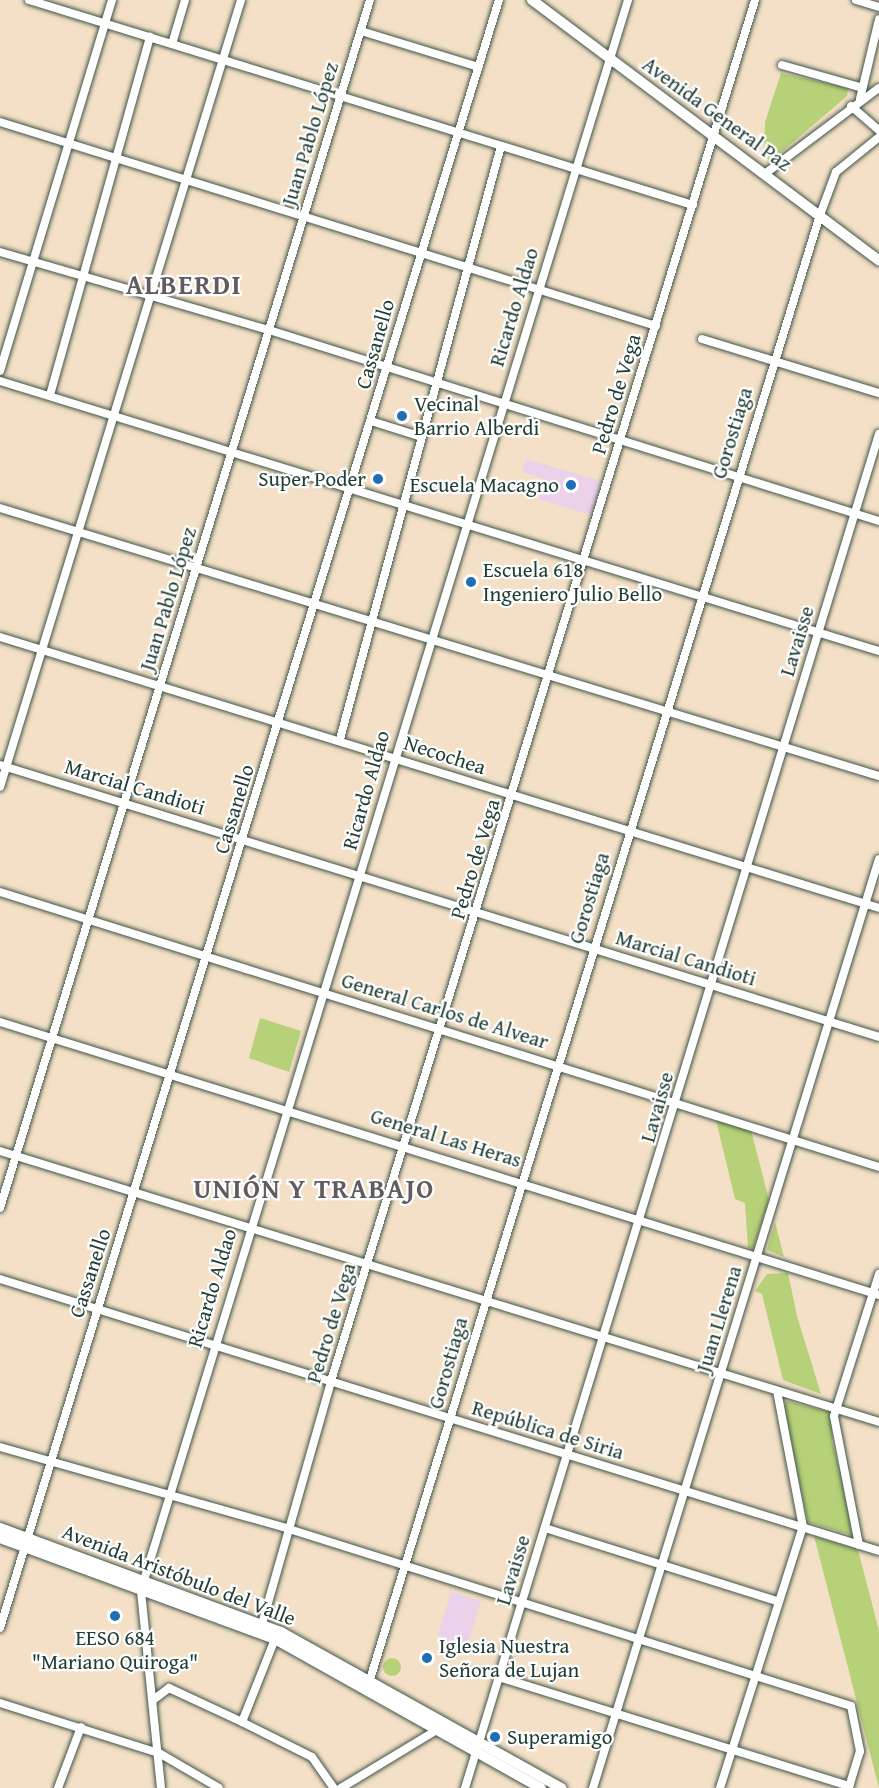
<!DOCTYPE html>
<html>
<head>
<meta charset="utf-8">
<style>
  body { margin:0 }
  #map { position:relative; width:879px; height:1788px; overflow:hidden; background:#f4e0c6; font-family:"Gentium Book Plus",serif }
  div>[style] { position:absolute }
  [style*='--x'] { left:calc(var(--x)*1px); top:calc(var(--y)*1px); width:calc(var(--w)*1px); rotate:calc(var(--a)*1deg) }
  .built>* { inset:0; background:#ecd1ea }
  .green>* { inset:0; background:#b6d177 }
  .round { border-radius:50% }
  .roads { filter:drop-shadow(0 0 2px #3f554a) drop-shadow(0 0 2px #3f554a) }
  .minor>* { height:8px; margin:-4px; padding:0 4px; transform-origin:4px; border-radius:4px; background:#fff }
  .major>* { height:10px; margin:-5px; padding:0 5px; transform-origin:5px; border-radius:5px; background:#fff }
  .dots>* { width:16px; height:16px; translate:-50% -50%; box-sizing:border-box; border:3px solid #fff; border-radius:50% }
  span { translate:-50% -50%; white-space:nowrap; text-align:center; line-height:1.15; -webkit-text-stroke:4.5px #fff; paint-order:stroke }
  .street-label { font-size:21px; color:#1f3d34 }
  .poi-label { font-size:21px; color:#1f3d34 }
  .left { translate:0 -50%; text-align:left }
  .right { translate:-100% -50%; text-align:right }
  .district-label { font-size:27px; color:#615b60; font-weight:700; letter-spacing:1.5px }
</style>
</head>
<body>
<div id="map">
  <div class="built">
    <div style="clip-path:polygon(526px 459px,601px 481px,591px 515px,538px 499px,544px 479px,522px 472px)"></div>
    <div style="clip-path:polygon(451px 1592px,481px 1601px,465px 1654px,444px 1648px,447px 1638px,438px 1635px)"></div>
  </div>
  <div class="green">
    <div style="clip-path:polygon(781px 73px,848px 88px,847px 96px,771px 161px,764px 157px,765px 122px)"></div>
    <div style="clip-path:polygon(260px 1018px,301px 1031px,289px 1072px,249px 1058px)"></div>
    <div style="clip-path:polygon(716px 1120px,751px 1130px,769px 1200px,753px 1249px,748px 1248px,745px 1203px,735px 1199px)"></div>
    <div style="clip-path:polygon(775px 1222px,784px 1257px,767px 1250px)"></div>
    <div style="clip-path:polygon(788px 1273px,797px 1316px,821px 1394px,783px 1380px,762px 1294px,755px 1291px,767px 1274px)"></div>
    <div style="clip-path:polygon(787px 1401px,832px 1413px,832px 1441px,855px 1536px,808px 1522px,783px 1408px)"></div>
    <div style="clip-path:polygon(814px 1536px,858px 1550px,879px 1631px,879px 1788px)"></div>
    <div class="round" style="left:383px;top:1658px;width:18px;height:18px"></div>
  </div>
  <div class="roads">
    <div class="minor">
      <div style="--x:29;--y:0;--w:695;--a:17.16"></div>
      <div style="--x:856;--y:0;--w:24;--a:17"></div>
      <div style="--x:361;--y:31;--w:123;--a:17"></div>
      <div style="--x:172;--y:44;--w:46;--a:-73.5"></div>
      <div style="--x:782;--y:65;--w:81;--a:15.8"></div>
      <div style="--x:860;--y:99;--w:82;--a:-76.6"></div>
      <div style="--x:851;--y:106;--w:37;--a:41"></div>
      <div style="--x:0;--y:122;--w:687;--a:17.27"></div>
      <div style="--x:766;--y:173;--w:141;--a:-37"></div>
      <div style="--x:0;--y:252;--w:280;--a:16.2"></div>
      <div style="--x:269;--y:330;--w:639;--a:17.39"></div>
      <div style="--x:702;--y:339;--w:185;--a:17"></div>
      <div style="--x:0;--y:371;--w:388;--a:-73.2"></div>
      <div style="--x:0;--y:381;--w:920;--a:17.08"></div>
      <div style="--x:50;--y:395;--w:372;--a:-74.4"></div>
      <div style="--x:371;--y:421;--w:53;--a:17.4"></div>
      <div style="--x:0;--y:508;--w:919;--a:16.96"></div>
      <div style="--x:0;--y:637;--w:920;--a:17.13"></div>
      <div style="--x:340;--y:739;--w:614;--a:-74.81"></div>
      <div style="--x:0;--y:765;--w:920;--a:17.19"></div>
      <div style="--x:0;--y:787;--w:823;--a:-72.97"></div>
      <div style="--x:0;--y:892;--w:921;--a:17.37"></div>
      <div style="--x:0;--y:1022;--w:920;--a:17.25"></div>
      <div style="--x:0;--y:1151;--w:920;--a:17.13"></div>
      <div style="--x:0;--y:1208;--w:1263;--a:-72.97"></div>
      <div style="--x:0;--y:1279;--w:920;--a:17.19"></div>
      <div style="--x:0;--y:1447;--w:300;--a:15.8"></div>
      <div style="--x:289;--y:1529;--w:589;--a:17.48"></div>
      <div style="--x:851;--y:1706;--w:46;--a:78.7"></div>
      <div style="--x:860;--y:1751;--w:39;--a:107"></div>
      <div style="--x:545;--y:1528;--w:245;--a:17.5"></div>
      <div style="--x:859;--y:1545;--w:131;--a:-101"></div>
      <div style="--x:834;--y:1416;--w:149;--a:-72.4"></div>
      <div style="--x:0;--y:1628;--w:1703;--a:-72.96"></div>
      <div style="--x:499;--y:1677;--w:367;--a:17.3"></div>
      <div style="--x:368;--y:1686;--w:1539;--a:-72.92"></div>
      <div style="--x:820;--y:215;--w:46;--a:-69.6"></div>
      <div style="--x:836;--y:172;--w:55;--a:-39.1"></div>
      <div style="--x:153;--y:1700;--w:20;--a:-37"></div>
      <div style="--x:169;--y:1688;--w:81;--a:25"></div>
      <div style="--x:242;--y:1722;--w:78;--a:26.6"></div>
      <div style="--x:312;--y:1757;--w:38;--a:55"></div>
      <div style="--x:0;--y:1703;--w:167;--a:17.5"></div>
      <div style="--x:159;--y:1753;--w:69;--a:30.3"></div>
      <div style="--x:242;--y:1722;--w:89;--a:-68.3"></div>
      <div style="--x:275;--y:1639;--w:20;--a:-131"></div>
      <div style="--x:262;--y:1624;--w:253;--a:-74.1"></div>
      <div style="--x:331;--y:1381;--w:1445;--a:-72.93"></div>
      <div style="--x:58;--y:1788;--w:65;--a:-69.3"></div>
      <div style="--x:161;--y:1788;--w:199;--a:-95.8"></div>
      <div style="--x:141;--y:1590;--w:1663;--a:-72.97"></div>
      <div style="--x:341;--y:1788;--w:116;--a:-31.2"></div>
      <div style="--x:465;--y:1788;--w:1416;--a:-73"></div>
      <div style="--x:593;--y:1788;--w:972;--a:-72.89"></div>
      <div style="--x:720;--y:1788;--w:274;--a:-72.4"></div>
      <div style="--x:803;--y:1527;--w:138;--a:-100.8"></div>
    </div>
    <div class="major">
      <div style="--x:532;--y:0;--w:434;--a:36.9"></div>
      <div style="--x:0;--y:1528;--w:300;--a:20.3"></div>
      <div style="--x:281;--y:1632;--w:321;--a:29.1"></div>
      <div style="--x:0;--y:1538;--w:293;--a:20.2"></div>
      <div style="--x:275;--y:1639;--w:305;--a:29.3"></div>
    </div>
  </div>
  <div class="dots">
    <div style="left:402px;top:416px;background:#1f6fb2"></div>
    <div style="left:378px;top:479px;background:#1f6fb2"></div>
    <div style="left:571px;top:485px;background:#1f6fb2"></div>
    <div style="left:471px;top:582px;background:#1f6fb2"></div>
    <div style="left:115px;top:1616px;background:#1f6fb2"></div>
    <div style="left:427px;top:1658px;background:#1f6fb2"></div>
    <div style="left:495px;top:1737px;background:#1f6fb2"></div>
  </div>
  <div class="street-label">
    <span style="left:717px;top:114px;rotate:36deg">Avenida General Paz</span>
    <span style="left:310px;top:134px;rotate:-73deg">Juan Pablo López</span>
    <span style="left:514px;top:307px;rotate:-73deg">Ricardo Aldao</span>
    <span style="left:375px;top:344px;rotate:-74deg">Cassanello</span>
    <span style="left:616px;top:394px;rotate:-73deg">Pedro de Vega</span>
    <span style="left:732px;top:433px;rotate:-73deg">Gorostiaga</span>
    <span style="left:168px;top:599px;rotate:-73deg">Juan Pablo López</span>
    <span style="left:797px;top:641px;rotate:-73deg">Lavaisse</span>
    <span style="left:445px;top:755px;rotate:18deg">Necochea</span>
    <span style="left:135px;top:787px;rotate:17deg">Marcial Candioti</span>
    <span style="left:366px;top:790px;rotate:-74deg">Ricardo Aldao</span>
    <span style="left:234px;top:809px;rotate:-73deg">Cassanello</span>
    <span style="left:475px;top:859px;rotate:-73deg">Pedro de Vega</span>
    <span style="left:589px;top:898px;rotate:-73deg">Gorostiaga</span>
    <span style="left:686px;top:958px;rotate:17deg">Marcial Candioti</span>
    <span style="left:445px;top:1011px;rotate:17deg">General Carlos de Alvear</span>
    <span style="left:657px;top:1107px;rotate:-74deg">Lavaisse</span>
    <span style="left:446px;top:1138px;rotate:17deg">General Las Heras</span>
    <span style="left:90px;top:1273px;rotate:-72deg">Cassanello</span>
    <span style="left:212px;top:1288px;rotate:-73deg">Ricardo Aldao</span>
    <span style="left:719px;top:1319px;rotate:-73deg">Juan Llerena</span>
    <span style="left:331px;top:1323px;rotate:-73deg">Pedro de Vega</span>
    <span style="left:448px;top:1363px;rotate:-74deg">Gorostiaga</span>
    <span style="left:548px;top:1430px;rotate:17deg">República de Siria</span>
    <span style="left:513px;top:1570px;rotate:-73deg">Lavaisse</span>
    <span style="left:179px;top:1575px;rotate:21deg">Avenida Aristóbulo del Valle</span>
  </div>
  <div class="poi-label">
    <span class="left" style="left:414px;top:416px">Vecinal<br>Barrio Alberdi</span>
    <span class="right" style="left:366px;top:479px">Super Poder</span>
    <span class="right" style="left:559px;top:485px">Escuela Macagno</span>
    <span class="left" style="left:483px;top:582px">Escuela 618<br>Ingeniero Julio Bello</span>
    <span style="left:115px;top:1650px">EESO 684<br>"Mariano Quiroga"</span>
    <span class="left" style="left:439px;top:1658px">Iglesia Nuestra<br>Señora de Lujan</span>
    <span class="left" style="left:507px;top:1737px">Superamigo</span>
  </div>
  <div class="district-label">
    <span style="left:184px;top:285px">ALBERDI</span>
    <span style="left:314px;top:1189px">UNIÓN Y TRABAJO</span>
  </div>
</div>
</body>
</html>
